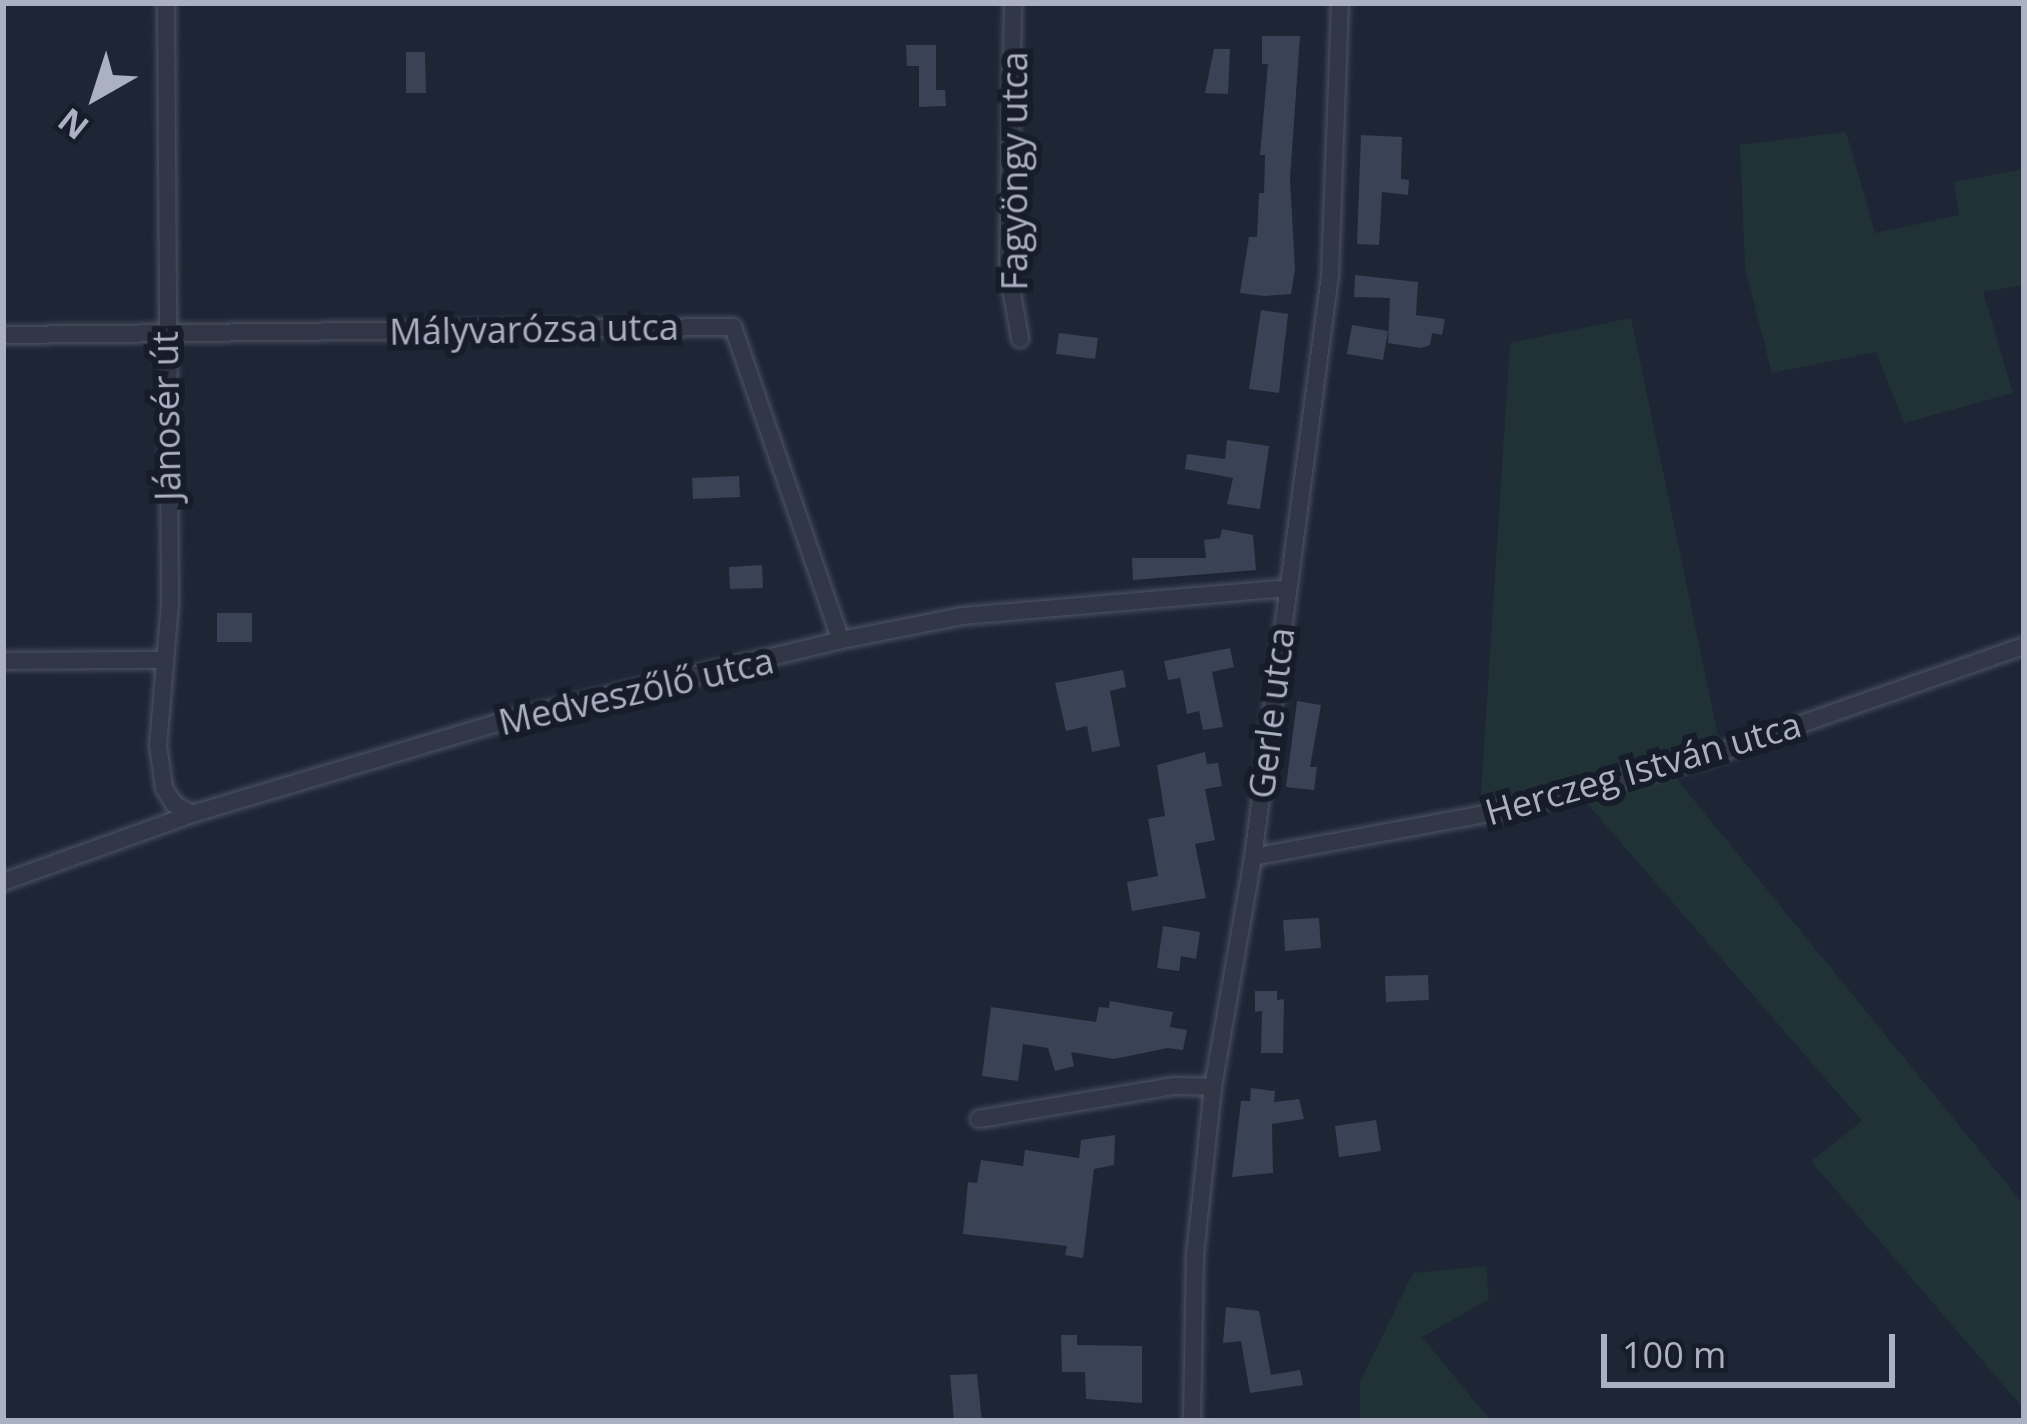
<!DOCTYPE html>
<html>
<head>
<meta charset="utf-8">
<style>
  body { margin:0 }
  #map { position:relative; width:2027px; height:1424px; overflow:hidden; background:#1e2535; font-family:"Open Sans",sans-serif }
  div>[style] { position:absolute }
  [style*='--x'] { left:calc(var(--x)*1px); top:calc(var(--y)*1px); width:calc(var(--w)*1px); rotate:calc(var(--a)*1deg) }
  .green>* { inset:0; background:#213237 }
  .building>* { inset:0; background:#3a4256 }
  .roads { filter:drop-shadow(0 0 3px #4f5464) drop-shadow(0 0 3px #4f5464) }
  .minor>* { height:16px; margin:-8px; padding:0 8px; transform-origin:8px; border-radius:8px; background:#313746 }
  span { translate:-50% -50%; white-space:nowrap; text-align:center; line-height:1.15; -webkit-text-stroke:12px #171c2a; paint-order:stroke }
  .street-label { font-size:36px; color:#abb1c3 }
  .frame { position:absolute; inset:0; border:6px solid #abb1c3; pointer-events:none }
  .north { position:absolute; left:36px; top:36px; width:120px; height:120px; -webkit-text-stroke:9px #171c2a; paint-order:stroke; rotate:219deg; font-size:33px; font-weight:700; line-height:48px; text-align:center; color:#abb1c3 }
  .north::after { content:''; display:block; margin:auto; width:42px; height:54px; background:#abb1c3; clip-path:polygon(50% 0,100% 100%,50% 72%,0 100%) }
  .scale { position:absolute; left:1601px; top:1334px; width:294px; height:54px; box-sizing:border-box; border:6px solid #abb1c3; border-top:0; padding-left:15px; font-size:36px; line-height:42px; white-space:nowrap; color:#abb1c3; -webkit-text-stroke:9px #171c2a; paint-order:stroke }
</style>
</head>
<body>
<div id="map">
  <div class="green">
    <div style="clip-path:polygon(1846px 132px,1875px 233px,1959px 215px,1954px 182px,2024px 169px,2024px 285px,1983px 292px,2013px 393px,1904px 423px,1876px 352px,1772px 373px,1745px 268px,1740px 145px)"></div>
    <div style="clip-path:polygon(1631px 318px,1719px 741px,1662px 761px,2024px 1205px,2024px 1409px,1811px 1161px,1862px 1121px,1585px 801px,1479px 825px,1510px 343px)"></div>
    <div style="clip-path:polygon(1486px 1266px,1489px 1299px,1422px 1337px,1491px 1421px,1360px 1421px,1360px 1382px,1413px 1273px)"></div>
  </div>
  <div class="building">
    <div style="clip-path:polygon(1262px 36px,1300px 36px,1290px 179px,1295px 269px,1291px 294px,1264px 296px,1240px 293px,1249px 237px,1257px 237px,1259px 193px,1264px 193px,1265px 155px,1260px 155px,1268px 64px,1262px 64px)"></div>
    <div style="clip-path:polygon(906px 45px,936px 45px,936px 90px,945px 90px,946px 106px,919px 107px,919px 66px,907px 66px)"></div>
    <div style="clip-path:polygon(1214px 49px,1230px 49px,1228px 94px,1205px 93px)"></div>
    <div style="clip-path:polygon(406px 52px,425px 52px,426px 93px,406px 93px)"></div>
    <div style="clip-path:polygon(1361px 135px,1402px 137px,1401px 179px,1409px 180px,1408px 195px,1382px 192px,1379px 245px,1357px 244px)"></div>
    <div style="clip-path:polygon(1355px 275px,1418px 282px,1416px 315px,1445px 319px,1442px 335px,1432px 333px,1430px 345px,1421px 348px,1388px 343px,1390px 298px,1354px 297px)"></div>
    <div style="clip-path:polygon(1261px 310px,1288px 314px,1279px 393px,1249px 389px)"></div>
    <div style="clip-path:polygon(1352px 325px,1388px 331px,1383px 360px,1347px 354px)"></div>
    <div style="clip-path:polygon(1059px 333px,1098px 338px,1095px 359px,1056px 354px)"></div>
    <div style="clip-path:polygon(1227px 440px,1269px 446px,1260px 509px,1227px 504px,1233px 478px,1185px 469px,1187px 454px,1225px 459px)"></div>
    <div style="clip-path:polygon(739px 476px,740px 497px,693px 499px,692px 478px)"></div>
    <div style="clip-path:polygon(1222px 529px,1253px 535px,1256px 570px,1133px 580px,1132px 558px,1206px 558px,1204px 540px,1220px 538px)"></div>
    <div style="clip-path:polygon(762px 565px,763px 588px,730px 589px,729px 567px)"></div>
    <div style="clip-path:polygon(217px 613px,252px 613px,252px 642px,217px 642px)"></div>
    <div style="clip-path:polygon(1230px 648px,1234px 667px,1212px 672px,1223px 727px,1203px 730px,1199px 711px,1187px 714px,1180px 678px,1168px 680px,1164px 661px)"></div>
    <div style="clip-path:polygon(1123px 670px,1126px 687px,1110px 691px,1120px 746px,1092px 752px,1087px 726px,1066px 731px,1055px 683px)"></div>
    <div style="clip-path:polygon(1297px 701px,1321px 705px,1310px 767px,1317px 767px,1314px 790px,1286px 787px)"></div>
    <div style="clip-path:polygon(1205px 752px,1207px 764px,1218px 763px,1222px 786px,1205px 789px,1215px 840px,1195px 844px,1206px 898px,1132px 911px,1127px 882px,1158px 876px,1148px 819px,1165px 816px,1157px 765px)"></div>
    <div style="clip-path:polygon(1319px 918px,1321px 948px,1285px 951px,1283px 920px)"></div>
    <div style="clip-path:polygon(1163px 926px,1200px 932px,1196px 959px,1181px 956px,1179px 971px,1157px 968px)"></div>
    <div style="clip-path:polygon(1428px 975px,1429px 1000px,1386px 1002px,1385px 976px)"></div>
    <div style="clip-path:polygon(1255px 991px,1277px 991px,1277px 1000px,1284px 999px,1283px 1053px,1261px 1053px,1262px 1011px,1255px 1012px)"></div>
    <div style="clip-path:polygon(1110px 1001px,1173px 1012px,1170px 1027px,1187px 1030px,1183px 1050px,1168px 1048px,1114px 1059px,1071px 1052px,1074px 1066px,1055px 1071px,1048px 1048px,1023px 1044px,1018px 1081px,982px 1076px,991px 1007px,1096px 1022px,1099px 1007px,1109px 1008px)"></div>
    <div style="clip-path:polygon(1251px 1088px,1275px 1091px,1274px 1102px,1299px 1099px,1304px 1119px,1272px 1124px,1273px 1173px,1232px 1177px,1241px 1101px,1250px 1101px)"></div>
    <div style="clip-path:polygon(1376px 1120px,1381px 1151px,1339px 1157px,1335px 1126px)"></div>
    <div style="clip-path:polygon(1115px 1135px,1114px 1165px,1094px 1169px,1083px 1258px,1065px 1255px,1067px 1246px,963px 1234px,968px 1182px,977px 1183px,981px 1160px,1023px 1166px,1025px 1150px,1079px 1158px,1081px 1140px)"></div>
    <div style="clip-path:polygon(1226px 1307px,1259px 1311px,1271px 1375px,1300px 1370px,1303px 1385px,1250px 1393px,1241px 1341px,1223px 1343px)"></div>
    <div style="clip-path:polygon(1061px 1335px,1077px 1335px,1077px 1345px,1142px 1346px,1142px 1403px,1086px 1399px,1085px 1372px,1062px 1372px)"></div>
    <div style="clip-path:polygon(977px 1374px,982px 1421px,954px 1421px,950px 1375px)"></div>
  </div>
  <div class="roads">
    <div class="minor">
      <div style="--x:166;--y:3;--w:600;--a:89.62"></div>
      <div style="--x:170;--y:603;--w:143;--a:94.8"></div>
      <div style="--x:158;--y:745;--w:43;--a:82.1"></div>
      <div style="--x:164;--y:788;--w:19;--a:58"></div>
      <div style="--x:174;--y:804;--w:21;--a:29"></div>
      <div style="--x:1013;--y:3;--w:267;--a:91.1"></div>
      <div style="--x:1008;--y:270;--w:70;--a:80.1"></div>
      <div style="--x:3;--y:335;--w:730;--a:-0.63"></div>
      <div style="--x:733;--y:327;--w:331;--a:71"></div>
      <div style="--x:3;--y:661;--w:161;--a:-0.4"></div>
      <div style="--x:1253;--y:857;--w:257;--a:-10.5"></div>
      <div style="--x:1506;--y:810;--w:208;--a:-14.8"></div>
      <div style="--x:1707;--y:757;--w:336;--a:-19.3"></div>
      <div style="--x:3;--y:882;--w:201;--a:-19.8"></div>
      <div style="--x:192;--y:814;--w:321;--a:-16.6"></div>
      <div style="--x:500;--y:722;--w:351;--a:-13.5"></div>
      <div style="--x:841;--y:640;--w:123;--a:-11.2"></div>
      <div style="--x:962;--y:616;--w:327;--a:-4.9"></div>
      <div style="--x:979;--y:1119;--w:198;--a:-9.6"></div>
      <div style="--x:1174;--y:1086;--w:39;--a:1"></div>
      <div style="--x:1192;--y:1421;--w:166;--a:-89"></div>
      <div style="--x:1195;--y:1255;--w:169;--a:-83.9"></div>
      <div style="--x:1213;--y:1087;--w:233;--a:-80.1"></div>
      <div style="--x:1253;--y:857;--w:587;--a:-82.46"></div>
      <div style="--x:1330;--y:275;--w:272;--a:-87.9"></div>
    </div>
  </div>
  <div class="street-label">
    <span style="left:1014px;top:171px;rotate:-90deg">Fagyöngy utca</span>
    <span style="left:534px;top:329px;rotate:-1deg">Mályvarózsa utca</span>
    <span style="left:166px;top:416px;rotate:-91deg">Jánosér út</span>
    <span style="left:636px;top:691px;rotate:-13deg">Medveszőlő utca</span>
    <span style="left:1271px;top:713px;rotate:-83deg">Gerle utca</span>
    <span style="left:1643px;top:768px;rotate:-16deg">Herczeg István utca</span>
  </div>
  <div class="frame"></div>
  <div class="north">N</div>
  <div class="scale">100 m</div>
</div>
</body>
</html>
